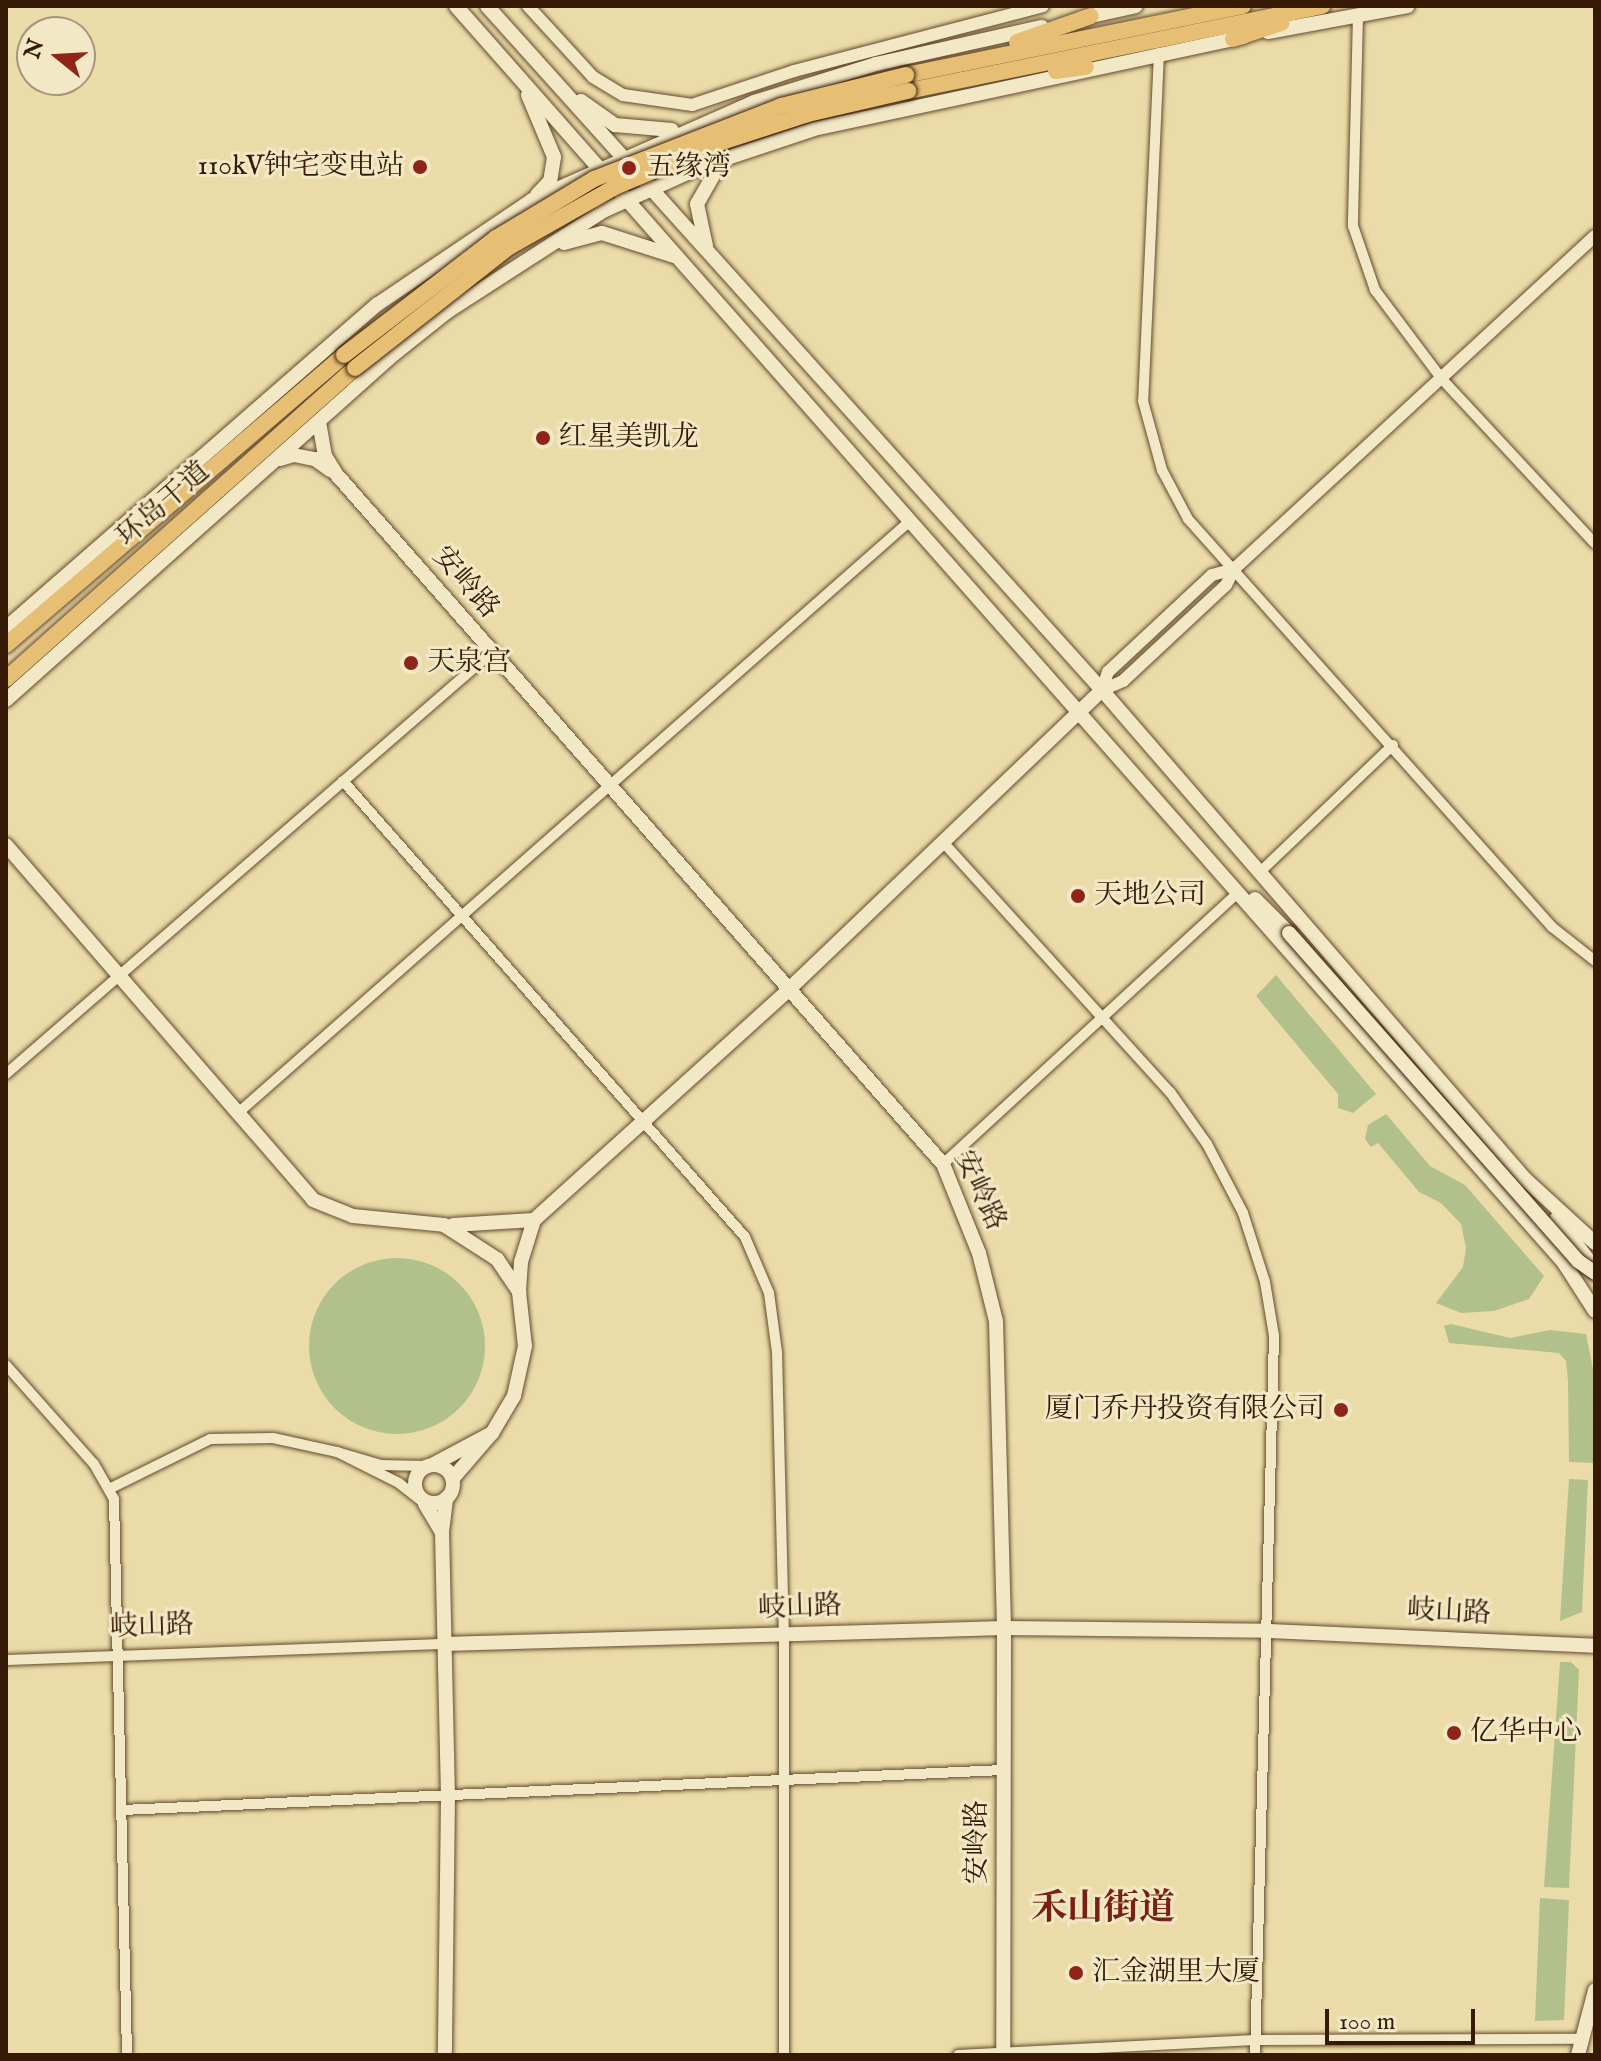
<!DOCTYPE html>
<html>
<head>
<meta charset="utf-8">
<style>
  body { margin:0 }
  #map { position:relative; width:1601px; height:2061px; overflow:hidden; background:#ebdba8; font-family:"IM FELL English","Noto Serif SC",serif }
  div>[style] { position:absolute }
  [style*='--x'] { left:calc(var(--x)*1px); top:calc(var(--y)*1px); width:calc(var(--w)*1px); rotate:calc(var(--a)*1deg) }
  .green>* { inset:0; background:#b2c18c }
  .round { border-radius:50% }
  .roads { filter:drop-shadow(0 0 2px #634a2e) drop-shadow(0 0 2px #634a2e) }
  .minor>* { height:10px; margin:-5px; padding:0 5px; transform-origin:5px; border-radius:5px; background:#f2e8c6 }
  .tertiary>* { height:12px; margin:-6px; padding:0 6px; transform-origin:6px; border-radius:6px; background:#f2e8c6 }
  .secondary>* { height:14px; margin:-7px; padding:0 7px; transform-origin:7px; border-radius:7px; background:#f2e8c6 }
  .secondary>.ring { margin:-7px; padding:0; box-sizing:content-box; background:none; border:14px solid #f2e8c6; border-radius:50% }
  .trunk>* { height:16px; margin:-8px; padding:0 8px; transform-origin:8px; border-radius:8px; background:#e6be74 }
  .bridges { filter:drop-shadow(0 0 2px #361a05) drop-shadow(0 0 2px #361a05) }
  .secondary-bridge>* { height:14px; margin:-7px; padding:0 7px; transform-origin:7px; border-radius:7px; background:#f2e8c6 }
  .trunk-bridge>* { height:16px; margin:-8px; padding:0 8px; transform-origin:8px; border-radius:8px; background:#e6be74 }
  .dots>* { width:22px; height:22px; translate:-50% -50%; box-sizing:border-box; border:4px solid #f2e8c6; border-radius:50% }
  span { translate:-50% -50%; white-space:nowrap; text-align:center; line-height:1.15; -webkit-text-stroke:6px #f2e8c6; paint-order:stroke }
  .poi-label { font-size:28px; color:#361a05 }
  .right { translate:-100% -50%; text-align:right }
  .left { translate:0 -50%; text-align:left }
  .street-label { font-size:28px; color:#361a05 }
  .district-label { font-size:36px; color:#7a1f14; font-weight:700 }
  .frame { position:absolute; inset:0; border:8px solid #361a05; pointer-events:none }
  .north { position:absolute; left:16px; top:16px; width:80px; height:80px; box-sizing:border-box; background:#f2e8c6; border:2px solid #a79679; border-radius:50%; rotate:288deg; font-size:22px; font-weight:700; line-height:32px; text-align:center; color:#361a05 }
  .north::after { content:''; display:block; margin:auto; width:28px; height:36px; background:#8f2418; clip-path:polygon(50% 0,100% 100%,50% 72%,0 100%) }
  .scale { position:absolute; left:1325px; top:2009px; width:150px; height:36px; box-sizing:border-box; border:4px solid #361a05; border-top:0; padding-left:10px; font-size:24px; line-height:28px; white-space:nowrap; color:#361a05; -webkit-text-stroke:6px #f2e8c6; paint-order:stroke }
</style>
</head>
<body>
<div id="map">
  <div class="green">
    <div style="clip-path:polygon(1276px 975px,1376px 1094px,1353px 1113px,1338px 1108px,1338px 1094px,1256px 996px)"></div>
    <div style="clip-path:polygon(1386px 1114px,1430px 1166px,1465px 1185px,1544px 1276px,1529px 1299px,1494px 1311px,1461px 1313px,1436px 1303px,1463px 1267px,1466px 1248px,1461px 1224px,1441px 1203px,1419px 1192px,1378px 1143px,1371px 1147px,1365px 1139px,1368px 1125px)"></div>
    <div class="round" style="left:309px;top:1258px;width:176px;height:176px"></div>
    <div style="clip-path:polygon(1451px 1324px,1510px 1338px,1550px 1330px,1586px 1334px,1595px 1379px,1595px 1463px,1569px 1462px,1568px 1381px,1566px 1361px,1559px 1353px,1449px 1343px,1444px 1326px)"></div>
    <div style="clip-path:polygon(1569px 1479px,1588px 1480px,1582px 1612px,1560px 1621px)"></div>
    <div style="clip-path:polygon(1560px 1662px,1571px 1662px,1579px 1670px,1569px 1888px,1544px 1887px)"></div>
    <div style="clip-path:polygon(1540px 1898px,1569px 1900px,1564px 2020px,1535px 2021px)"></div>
  </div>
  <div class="roads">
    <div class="minor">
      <div style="--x:1358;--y:15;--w:211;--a:91.4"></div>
      <div style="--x:1353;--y:226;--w:68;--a:71"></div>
      <div style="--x:1375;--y:290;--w:110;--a:53.1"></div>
      <div style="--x:1441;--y:378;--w:226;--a:47.1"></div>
      <div style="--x:1159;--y:53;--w:348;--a:92.6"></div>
      <div style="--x:1143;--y:401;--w:72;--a:74.6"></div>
      <div style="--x:1162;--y:470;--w:55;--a:62"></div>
      <div style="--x:1188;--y:519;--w:547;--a:48.26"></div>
      <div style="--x:1552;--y:927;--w:55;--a:38.3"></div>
      <div style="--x:343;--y:781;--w:608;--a:48.6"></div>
      <div style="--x:745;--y:1237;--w:61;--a:66.8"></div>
      <div style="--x:769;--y:1293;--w:60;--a:82.3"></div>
      <div style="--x:777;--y:1352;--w:282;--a:88.6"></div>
      <div style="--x:784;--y:1634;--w:421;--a:90"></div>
      <div style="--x:943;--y:842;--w:338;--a:47.8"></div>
      <div style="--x:1170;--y:1092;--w:64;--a:54.6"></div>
      <div style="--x:1207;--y:1144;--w:78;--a:62.4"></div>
      <div style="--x:1243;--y:1213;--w:72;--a:72.3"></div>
      <div style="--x:1265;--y:1282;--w:55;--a:80.5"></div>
      <div style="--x:1274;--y:1336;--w:719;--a:91.51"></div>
      <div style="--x:1260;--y:872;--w:184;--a:-43.7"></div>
      <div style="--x:6;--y:1074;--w:642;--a:-40.96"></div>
      <div style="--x:238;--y:1113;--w:897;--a:-41.38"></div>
      <div style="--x:943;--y:1164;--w:401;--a:-42.6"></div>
      <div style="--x:6;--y:1365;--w:132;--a:48.4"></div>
      <div style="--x:94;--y:1464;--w:40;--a:60.3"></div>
      <div style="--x:114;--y:1499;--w:556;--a:88.66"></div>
      <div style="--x:109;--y:1489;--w:113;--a:-26.3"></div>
      <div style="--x:210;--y:1439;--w:63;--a:-0.9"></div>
      <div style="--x:273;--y:1438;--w:66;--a:12.3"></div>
      <div style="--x:418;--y:1498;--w:24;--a:-142"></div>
      <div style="--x:399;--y:1483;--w:69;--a:-153.4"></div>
      <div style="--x:337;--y:1452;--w:46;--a:16.5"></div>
      <div style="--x:381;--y:1465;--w:46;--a:1.2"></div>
      <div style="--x:6;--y:1660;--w:437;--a:-2.1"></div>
      <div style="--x:122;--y:1810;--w:883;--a:-2.6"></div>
      <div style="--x:958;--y:2055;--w:297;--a:-2.9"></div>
      <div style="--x:1255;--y:2040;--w:324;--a:-0.2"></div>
    </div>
    <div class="tertiary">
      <div style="--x:528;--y:6;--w:96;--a:47.5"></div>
      <div style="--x:593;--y:77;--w:35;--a:31"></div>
      <div style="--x:623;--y:95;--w:70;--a:8.2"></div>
      <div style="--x:692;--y:105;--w:108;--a:-18.4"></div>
      <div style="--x:794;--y:71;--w:257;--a:-14.6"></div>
      <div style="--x:1102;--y:690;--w:23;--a:-23"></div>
      <div style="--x:1123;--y:681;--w:141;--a:-43"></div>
      <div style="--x:1226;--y:585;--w:18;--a:-63"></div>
      <div style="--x:1234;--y:569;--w:491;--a:-42.7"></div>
      <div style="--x:1102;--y:690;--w:19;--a:-72"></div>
      <div style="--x:1108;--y:672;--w:142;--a:-43"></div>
      <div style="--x:1212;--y:575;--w:23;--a:-15"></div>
    </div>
    <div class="secondary">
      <div style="--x:456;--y:6;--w:1676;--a:48.6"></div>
      <div style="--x:1564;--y:1263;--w:57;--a:57.1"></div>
      <div style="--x:487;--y:6;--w:920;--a:48.04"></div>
      <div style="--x:1102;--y:690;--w:647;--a:49.14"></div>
      <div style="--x:1525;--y:1179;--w:95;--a:42.4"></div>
      <div style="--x:1082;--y:18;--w:55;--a:-12.5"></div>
      <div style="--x:1268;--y:32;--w:142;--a:-10.5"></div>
      <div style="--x:528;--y:95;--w:67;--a:67.2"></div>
      <div style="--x:554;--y:157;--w:24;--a:99"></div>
      <div style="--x:550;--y:181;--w:19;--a:133"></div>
      <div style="--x:581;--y:101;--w:42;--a:35.2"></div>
      <div style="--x:615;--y:125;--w:57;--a:5"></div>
      <div style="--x:564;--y:243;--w:39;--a:-15"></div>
      <div style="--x:602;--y:233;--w:76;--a:17.7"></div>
      <div style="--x:706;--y:246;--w:43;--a:-102.1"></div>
      <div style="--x:697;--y:204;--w:51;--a:-60.4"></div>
      <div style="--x:319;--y:422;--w:35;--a:80"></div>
      <div style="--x:325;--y:456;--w:22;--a:58"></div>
      <div style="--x:337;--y:475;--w:918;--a:48.67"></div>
      <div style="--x:943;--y:1164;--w:96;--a:68"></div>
      <div style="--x:979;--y:1253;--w:70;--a:76"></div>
      <div style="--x:996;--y:1321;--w:307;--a:88.5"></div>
      <div style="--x:1004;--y:1628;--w:427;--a:90.1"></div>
      <div style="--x:280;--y:459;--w:15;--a:-16"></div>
      <div style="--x:294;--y:455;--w:21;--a:11"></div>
      <div style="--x:315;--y:459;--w:19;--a:36"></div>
      <div style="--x:6;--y:628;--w:493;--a:-41.1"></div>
      <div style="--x:378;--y:304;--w:186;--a:-34"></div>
      <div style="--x:532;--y:200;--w:243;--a:-23.8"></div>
      <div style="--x:754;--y:102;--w:128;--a:-17.3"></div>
      <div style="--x:876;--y:64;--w:170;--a:-12.6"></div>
      <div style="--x:6;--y:700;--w:520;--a:-41.73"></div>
      <div style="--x:394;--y:354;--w:69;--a:-38.5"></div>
      <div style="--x:448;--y:311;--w:187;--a:-32.8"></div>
      <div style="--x:605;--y:210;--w:107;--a:-24.2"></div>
      <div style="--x:703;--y:166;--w:117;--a:-18.4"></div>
      <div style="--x:814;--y:129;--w:439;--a:-12.1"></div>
      <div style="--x:6;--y:845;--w:469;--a:49.1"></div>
      <div style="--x:313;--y:1200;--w:43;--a:21.8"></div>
      <div style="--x:353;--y:1216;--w:91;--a:5.6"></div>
      <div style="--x:444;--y:1225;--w:63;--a:32.7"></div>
      <div style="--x:497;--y:1259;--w:40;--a:56"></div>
      <div style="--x:519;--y:1292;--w:54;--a:83.7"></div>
      <div style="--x:525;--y:1346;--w:51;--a:102.4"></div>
      <div style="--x:514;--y:1396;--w:43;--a:120.7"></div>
      <div style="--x:1255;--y:899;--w:48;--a:45"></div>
      <div style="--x:1557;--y:1218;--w:64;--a:53.3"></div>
      <div style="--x:534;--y:1220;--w:340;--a:-42.1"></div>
      <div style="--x:786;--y:992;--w:437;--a:-43.7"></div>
      <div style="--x:453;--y:1225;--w:81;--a:-3.5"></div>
      <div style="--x:534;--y:1220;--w:44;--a:107.2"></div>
      <div style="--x:521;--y:1262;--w:29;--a:94"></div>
      <div style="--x:434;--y:1464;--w:66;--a:-28.1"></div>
      <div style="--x:492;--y:1433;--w:60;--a:130.9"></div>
      <div class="ring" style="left:415px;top:1465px;width:24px;height:24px"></div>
      <div style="--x:425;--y:1504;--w:33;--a:59"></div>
      <div style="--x:442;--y:1532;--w:34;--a:-83"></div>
      <div style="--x:442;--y:1532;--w:265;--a:88.7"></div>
      <div style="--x:448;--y:1797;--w:258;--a:90.7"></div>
      <div style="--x:443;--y:1644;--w:561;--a:-1.63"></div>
      <div style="--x:1004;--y:1628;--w:265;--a:0.6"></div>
      <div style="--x:1269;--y:1631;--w:326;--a:2.6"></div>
      <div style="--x:1578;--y:2055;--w:67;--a:-75.3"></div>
    </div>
    <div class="trunk">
      <div style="--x:1233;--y:39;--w:51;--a:-18.4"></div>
      <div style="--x:1017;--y:42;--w:78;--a:-19.4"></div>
      <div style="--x:1056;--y:71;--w:30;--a:-8"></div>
      <div style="--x:906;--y:75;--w:344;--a:-11.6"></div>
      <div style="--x:908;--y:91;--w:423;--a:-11.6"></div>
      <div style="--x:6;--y:645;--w:445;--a:-40.6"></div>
      <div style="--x:6;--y:679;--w:467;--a:-41.7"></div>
    </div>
  </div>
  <div class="bridges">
    <div class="secondary-bridge">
      <div style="--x:1289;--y:933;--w:437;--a:48.6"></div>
      <div style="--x:1578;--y:1261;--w:21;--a:35"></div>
    </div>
    <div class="trunk-bridge">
      <div style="--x:344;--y:355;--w:192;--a:-37.6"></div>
      <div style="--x:496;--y:238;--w:114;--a:-31"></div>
      <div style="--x:594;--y:179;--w:201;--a:-21.3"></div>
      <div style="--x:781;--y:106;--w:129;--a:-13.9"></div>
      <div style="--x:355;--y:368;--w:196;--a:-38.2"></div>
      <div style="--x:509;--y:247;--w:122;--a:-29.5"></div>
      <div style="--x:615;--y:187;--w:116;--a:-22.8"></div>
      <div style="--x:722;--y:142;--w:90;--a:-18"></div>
      <div style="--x:808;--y:114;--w:103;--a:-13"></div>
    </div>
  </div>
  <div class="dots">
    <div style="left:420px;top:167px;background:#8f2418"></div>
    <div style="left:629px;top:168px;background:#8f2418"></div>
    <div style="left:543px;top:438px;background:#8f2418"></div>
    <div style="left:411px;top:663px;background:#8f2418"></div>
    <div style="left:1078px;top:896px;background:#8f2418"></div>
    <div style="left:1341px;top:1410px;background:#8f2418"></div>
    <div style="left:1454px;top:1733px;background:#8f2418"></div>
    <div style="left:1076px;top:1973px;background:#8f2418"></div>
  </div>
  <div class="poi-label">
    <span class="right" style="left:404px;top:167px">110kV钟宅变电站</span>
    <span class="left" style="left:647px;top:168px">五缘湾</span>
    <span class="left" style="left:559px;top:438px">红星美凯龙</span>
    <span class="left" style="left:427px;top:663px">天泉宫</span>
    <span class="left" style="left:1094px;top:896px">天地公司</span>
    <span class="right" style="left:1325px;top:1410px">厦门乔丹投资有限公司</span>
    <span class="left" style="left:1470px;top:1733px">亿华中心</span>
    <span class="left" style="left:1092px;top:1973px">汇金湖里大厦</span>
  </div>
  <div class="street-label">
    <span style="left:164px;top:505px;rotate:-41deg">环岛干道</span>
    <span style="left:465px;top:583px;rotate:49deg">安岭路</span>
    <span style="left:979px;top:1191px;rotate:65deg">安岭路</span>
    <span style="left:800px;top:1608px;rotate:-2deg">岐山路</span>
    <span style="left:1449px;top:1613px;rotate:3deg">岐山路</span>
    <span style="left:152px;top:1627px;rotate:-2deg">岐山路</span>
    <span style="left:978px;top:1842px;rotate:-90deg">安岭路</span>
  </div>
  <div class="district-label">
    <span style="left:1103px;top:1910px">禾山街道</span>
  </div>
  <div class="frame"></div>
  <div class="north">N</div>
  <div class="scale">100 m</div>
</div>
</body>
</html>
